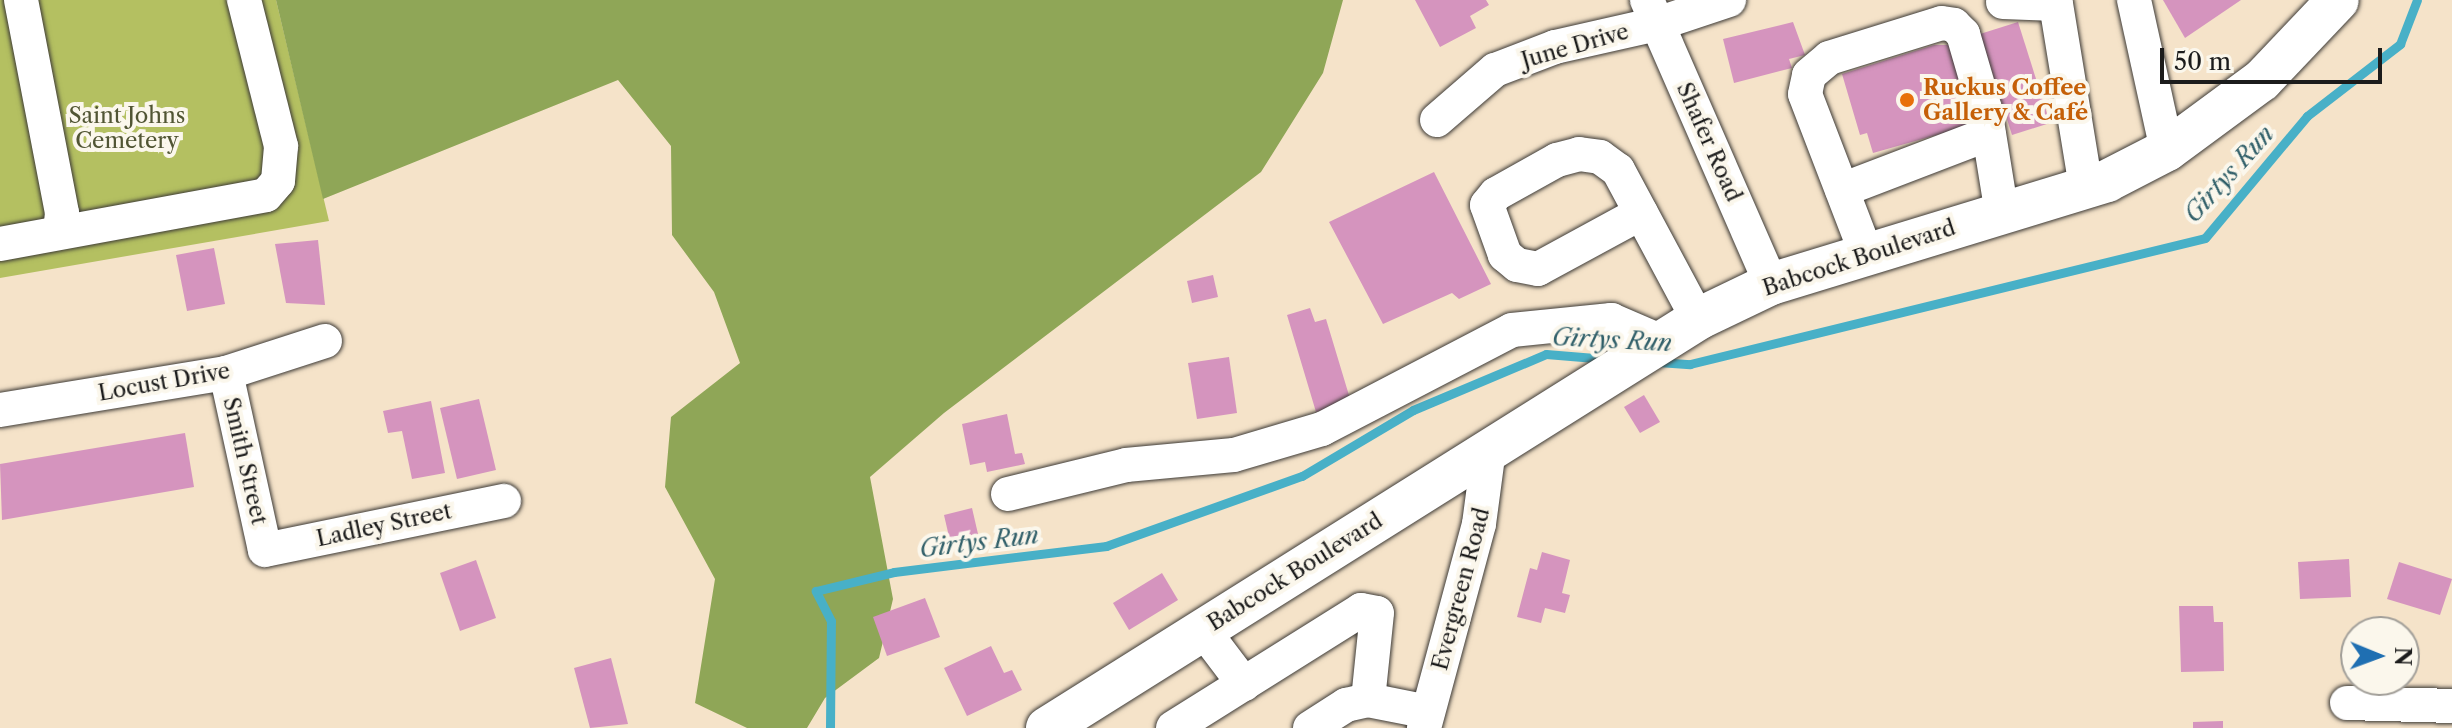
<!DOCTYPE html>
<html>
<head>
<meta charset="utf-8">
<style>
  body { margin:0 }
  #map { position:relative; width:2452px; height:728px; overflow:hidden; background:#f5e3c9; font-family:"Libre Caslon Text",serif }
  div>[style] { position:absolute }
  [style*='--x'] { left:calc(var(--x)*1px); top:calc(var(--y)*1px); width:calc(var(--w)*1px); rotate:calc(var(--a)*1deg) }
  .green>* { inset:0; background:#b4c061 }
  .forest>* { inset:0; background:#8fa657 }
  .stream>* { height:9px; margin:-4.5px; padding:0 4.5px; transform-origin:4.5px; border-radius:4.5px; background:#48b0c7 }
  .building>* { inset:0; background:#d594be }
  .roads { filter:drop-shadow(0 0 2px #3d3a36) drop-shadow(0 0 2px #3d3a36) }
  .minor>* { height:34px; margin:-17px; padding:0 17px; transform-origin:17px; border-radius:17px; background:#fff }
  .major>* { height:42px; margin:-21px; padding:0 21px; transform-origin:21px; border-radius:21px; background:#fff }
  .dots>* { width:22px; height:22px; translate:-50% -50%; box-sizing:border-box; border:4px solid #fbf7ec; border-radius:50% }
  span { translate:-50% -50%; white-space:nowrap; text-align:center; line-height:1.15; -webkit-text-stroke:8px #fbf7ec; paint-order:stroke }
  .street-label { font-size:22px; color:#1c1c1c }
  .food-label { font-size:22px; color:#c56008; font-weight:700 }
  .left { translate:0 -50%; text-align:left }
  .park-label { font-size:22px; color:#515534 }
  .water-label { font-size:24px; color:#305f69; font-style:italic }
  .north { position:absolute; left:2340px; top:616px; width:80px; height:80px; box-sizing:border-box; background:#fbf7ec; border:2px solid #a29f99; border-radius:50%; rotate:91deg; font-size:22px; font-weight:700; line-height:32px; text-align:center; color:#1c1c1c }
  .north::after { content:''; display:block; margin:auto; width:28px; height:36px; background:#1f6fb2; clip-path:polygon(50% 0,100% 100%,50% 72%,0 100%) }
  .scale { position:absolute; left:2160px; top:48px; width:222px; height:36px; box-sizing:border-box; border:4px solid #1c1c1c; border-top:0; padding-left:10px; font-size:24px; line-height:28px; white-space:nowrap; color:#1c1c1c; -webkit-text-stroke:6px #fbf7ec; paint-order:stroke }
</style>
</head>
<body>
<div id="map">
  <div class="green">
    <div style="clip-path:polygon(0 0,276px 0,329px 221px,0 278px)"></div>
  </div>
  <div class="forest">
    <div style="clip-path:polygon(276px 0,1343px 0,1323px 73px,1261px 172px,944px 413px,870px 477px,893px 599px,879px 658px,825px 698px,807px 728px,747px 728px,695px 703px,715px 579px,665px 487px,671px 417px,740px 363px,714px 292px,672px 235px,671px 146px,618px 80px,323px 199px)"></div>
  </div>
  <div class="stream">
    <div style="--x:1658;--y:362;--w:32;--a:4"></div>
    <div style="--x:1690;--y:364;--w:530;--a:-13.75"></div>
    <div style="--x:2205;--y:238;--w:159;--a:-50.1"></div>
    <div style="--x:2307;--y:116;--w:118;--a:-37.7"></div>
    <div style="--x:2400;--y:44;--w:47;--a:-68.9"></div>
    <div style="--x:830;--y:728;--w:107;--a:-89.5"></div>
    <div style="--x:831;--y:621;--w:34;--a:-117"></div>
    <div style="--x:816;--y:591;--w:80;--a:-13.7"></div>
    <div style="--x:894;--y:572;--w:214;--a:-7"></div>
    <div style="--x:1106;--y:546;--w:208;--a:-19.7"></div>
    <div style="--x:1302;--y:476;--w:129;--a:-30.7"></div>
    <div style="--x:1413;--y:410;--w:144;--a:-22.8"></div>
    <div style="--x:1546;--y:354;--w:61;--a:4.7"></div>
  </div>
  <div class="building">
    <div style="clip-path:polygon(1415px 0,1486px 0,1489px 5px,1470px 16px,1476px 28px,1440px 47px)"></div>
    <div style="clip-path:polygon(2163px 0,2241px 0,2185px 38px)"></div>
    <div style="clip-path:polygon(1793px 22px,1805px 55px,1789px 59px,1792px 68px,1734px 83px,1723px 39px)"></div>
    <div style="clip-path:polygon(2018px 22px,2050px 123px,2012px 135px,1980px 34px)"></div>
    <div style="clip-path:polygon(1934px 45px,1950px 45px,1972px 125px,1873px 153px,1867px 133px,1860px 135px,1842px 74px)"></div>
    <div style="clip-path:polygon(1434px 172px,1491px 284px,1459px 299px,1452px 293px,1383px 324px,1329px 222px)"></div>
    <div style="clip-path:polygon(318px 240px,325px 305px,286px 303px,275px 244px)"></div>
    <div style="clip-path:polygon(214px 248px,225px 304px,187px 311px,176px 255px)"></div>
    <div style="clip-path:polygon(1213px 275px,1218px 297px,1192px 303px,1187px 281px)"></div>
    <div style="clip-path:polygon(1310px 308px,1315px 322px,1326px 319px,1351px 402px,1316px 412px,1287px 315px)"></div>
    <div style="clip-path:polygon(1229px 357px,1237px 413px,1197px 419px,1188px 363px)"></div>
    <div style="clip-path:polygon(1644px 395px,1660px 422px,1640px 433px,1624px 407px)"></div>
    <div style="clip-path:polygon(479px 399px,496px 470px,457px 479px,440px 408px)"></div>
    <div style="clip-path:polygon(431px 401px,445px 473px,412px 479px,402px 431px,388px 433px,383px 411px)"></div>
    <div style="clip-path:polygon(1007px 414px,1015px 454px,1022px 453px,1025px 464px,987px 472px,985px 462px,970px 465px,962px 424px)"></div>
    <div style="clip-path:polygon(185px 433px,194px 487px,2px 520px,0 464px)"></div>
    <div style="clip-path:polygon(972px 508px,978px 534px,950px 541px,944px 515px)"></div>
    <div style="clip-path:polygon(1542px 552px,1570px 560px,1562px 593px,1570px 595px,1565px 613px,1545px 608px,1541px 623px,1517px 617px,1530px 568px,1537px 570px)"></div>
    <div style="clip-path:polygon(2349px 559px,2351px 597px,2300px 599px,2298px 562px)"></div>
    <div style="clip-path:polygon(476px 560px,496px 618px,460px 631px,440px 573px)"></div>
    <div style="clip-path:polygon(2399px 562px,2452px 579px,2440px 615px,2387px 599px)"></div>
    <div style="clip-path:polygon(1162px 573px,1178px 600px,1129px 630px,1113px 603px)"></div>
    <div style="clip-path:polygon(925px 598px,940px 637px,887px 656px,873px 617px)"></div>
    <div style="clip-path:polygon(2179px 606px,2213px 606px,2214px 622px,2223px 622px,2224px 671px,2181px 672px)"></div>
    <div style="clip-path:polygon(991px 646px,1004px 673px,1012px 670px,1022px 690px,967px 716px,944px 668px)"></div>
    <div style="clip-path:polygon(611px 658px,628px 724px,590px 728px,574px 668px)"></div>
    <div style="clip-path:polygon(2223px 721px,2223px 728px,2193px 728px,2193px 722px)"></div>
  </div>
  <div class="roads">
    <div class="minor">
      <div style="--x:21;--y:0;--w:217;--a:79.1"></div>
      <div style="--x:62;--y:213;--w:18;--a:96"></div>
      <div style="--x:1647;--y:0;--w:310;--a:66.4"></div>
      <div style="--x:2134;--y:0;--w:154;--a:77.6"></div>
      <div style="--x:2003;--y:2;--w:53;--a:2.2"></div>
      <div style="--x:2056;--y:4;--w:186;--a:80.7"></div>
      <div style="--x:1437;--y:120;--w:77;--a:-40.8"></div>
      <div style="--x:1495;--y:70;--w:64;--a:-21"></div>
      <div style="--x:1555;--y:47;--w:105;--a:-12.7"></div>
      <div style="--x:1657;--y:24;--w:76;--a:-18.4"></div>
      <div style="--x:1842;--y:190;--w:157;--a:-20.9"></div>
      <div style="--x:1641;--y:213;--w:117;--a:151.5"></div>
      <div style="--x:1538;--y:269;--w:21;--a:-169"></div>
      <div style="--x:1517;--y:265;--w:16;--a:-140"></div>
      <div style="--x:1505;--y:255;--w:53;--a:-109.8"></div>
      <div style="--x:1487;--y:205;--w:14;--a:-51"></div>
      <div style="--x:1496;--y:194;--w:70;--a:-29.1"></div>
      <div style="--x:1557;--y:160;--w:23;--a:-15"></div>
      <div style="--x:1579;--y:154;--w:21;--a:8"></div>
      <div style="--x:1600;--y:157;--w:22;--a:36"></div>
      <div style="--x:1618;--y:170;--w:169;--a:61.8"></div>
      <div style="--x:0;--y:244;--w:270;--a:-10.4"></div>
      <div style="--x:266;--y:195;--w:18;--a:-49"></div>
      <div style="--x:278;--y:181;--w:35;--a:-85"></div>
      <div style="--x:281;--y:146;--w:151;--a:-104.2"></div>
      <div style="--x:1866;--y:253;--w:170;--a:-111"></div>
      <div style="--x:1805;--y:94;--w:19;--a:-78"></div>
      <div style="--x:1809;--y:75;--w:26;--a:-40"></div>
      <div style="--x:1829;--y:58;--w:118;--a:-17.2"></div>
      <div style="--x:1942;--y:23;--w:12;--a:9"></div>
      <div style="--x:1954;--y:25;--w:13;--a:45"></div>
      <div style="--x:1963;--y:34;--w:78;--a:73.7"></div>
      <div style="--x:1985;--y:109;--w:106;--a:80.8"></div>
      <div style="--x:226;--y:373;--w:181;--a:77.6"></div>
      <div style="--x:265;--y:550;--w:244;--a:-11.6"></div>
      <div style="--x:0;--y:410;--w:229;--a:-9.3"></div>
      <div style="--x:226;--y:373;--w:104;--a:-17.9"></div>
      <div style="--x:1008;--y:494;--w:122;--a:-13.8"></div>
      <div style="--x:1126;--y:465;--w:108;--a:-5.3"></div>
      <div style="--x:1234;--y:455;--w:92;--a:-16.5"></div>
      <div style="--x:1322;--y:429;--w:214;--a:-27.5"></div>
      <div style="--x:1512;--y:330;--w:100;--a:-5.8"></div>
      <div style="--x:1611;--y:320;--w:53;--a:23.2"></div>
      <div style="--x:1203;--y:630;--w:68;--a:52.8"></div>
      <div style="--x:2347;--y:703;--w:105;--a:1.6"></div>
      <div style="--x:1173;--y:728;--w:222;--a:-32.1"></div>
      <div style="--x:1361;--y:610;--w:16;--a:11"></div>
      <div style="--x:1377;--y:613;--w:87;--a:95.9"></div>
      <div style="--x:1310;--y:728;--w:43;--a:-32.6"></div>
      <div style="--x:1346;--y:705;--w:23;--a:-13"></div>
      <div style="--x:1368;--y:700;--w:61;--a:11.3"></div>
      <div style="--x:1424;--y:728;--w:211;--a:-74.9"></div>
      <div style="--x:1479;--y:524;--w:76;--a:-82.4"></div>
    </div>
    <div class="major">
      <div style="--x:1047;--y:728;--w:771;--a:-32.12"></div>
      <div style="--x:1700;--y:318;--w:79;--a:-25.6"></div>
      <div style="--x:1771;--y:284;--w:351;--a:-17"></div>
      <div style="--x:2107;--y:181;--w:68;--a:-27.3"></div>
      <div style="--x:2167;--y:150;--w:118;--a:-36.4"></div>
      <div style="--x:2262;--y:80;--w:110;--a:-46.5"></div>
    </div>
  </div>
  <div class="dots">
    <div style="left:1907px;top:100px;background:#e8710a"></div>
  </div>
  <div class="street-label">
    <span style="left:1575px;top:46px;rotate:-16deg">June Drive</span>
    <span style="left:1709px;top:142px;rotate:66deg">Shafer Road</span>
    <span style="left:1859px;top:258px;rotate:-18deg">Babcock Boulevard</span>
    <span style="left:164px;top:382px;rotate:-10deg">Locust Drive</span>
    <span style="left:245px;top:461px;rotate:77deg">Smith Street</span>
    <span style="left:384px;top:525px;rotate:-12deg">Ladley Street</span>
    <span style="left:1295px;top:572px;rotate:-32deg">Babcock Boulevard</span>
    <span style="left:1461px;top:589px;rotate:-75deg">Evergreen Road</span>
  </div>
  <div class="food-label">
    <span class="left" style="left:1923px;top:100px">Ruckus Coffee<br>Gallery &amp; Café</span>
  </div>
  <div class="park-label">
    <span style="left:127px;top:128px">Saint Johns<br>Cemetery</span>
  </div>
  <div class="water-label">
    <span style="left:2229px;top:174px;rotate:-48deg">Girtys Run</span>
    <span style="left:1612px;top:340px;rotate:3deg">Girtys Run</span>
    <span style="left:979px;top:542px;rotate:-7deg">Girtys Run</span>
  </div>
  <div class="north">N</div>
  <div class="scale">50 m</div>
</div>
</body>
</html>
